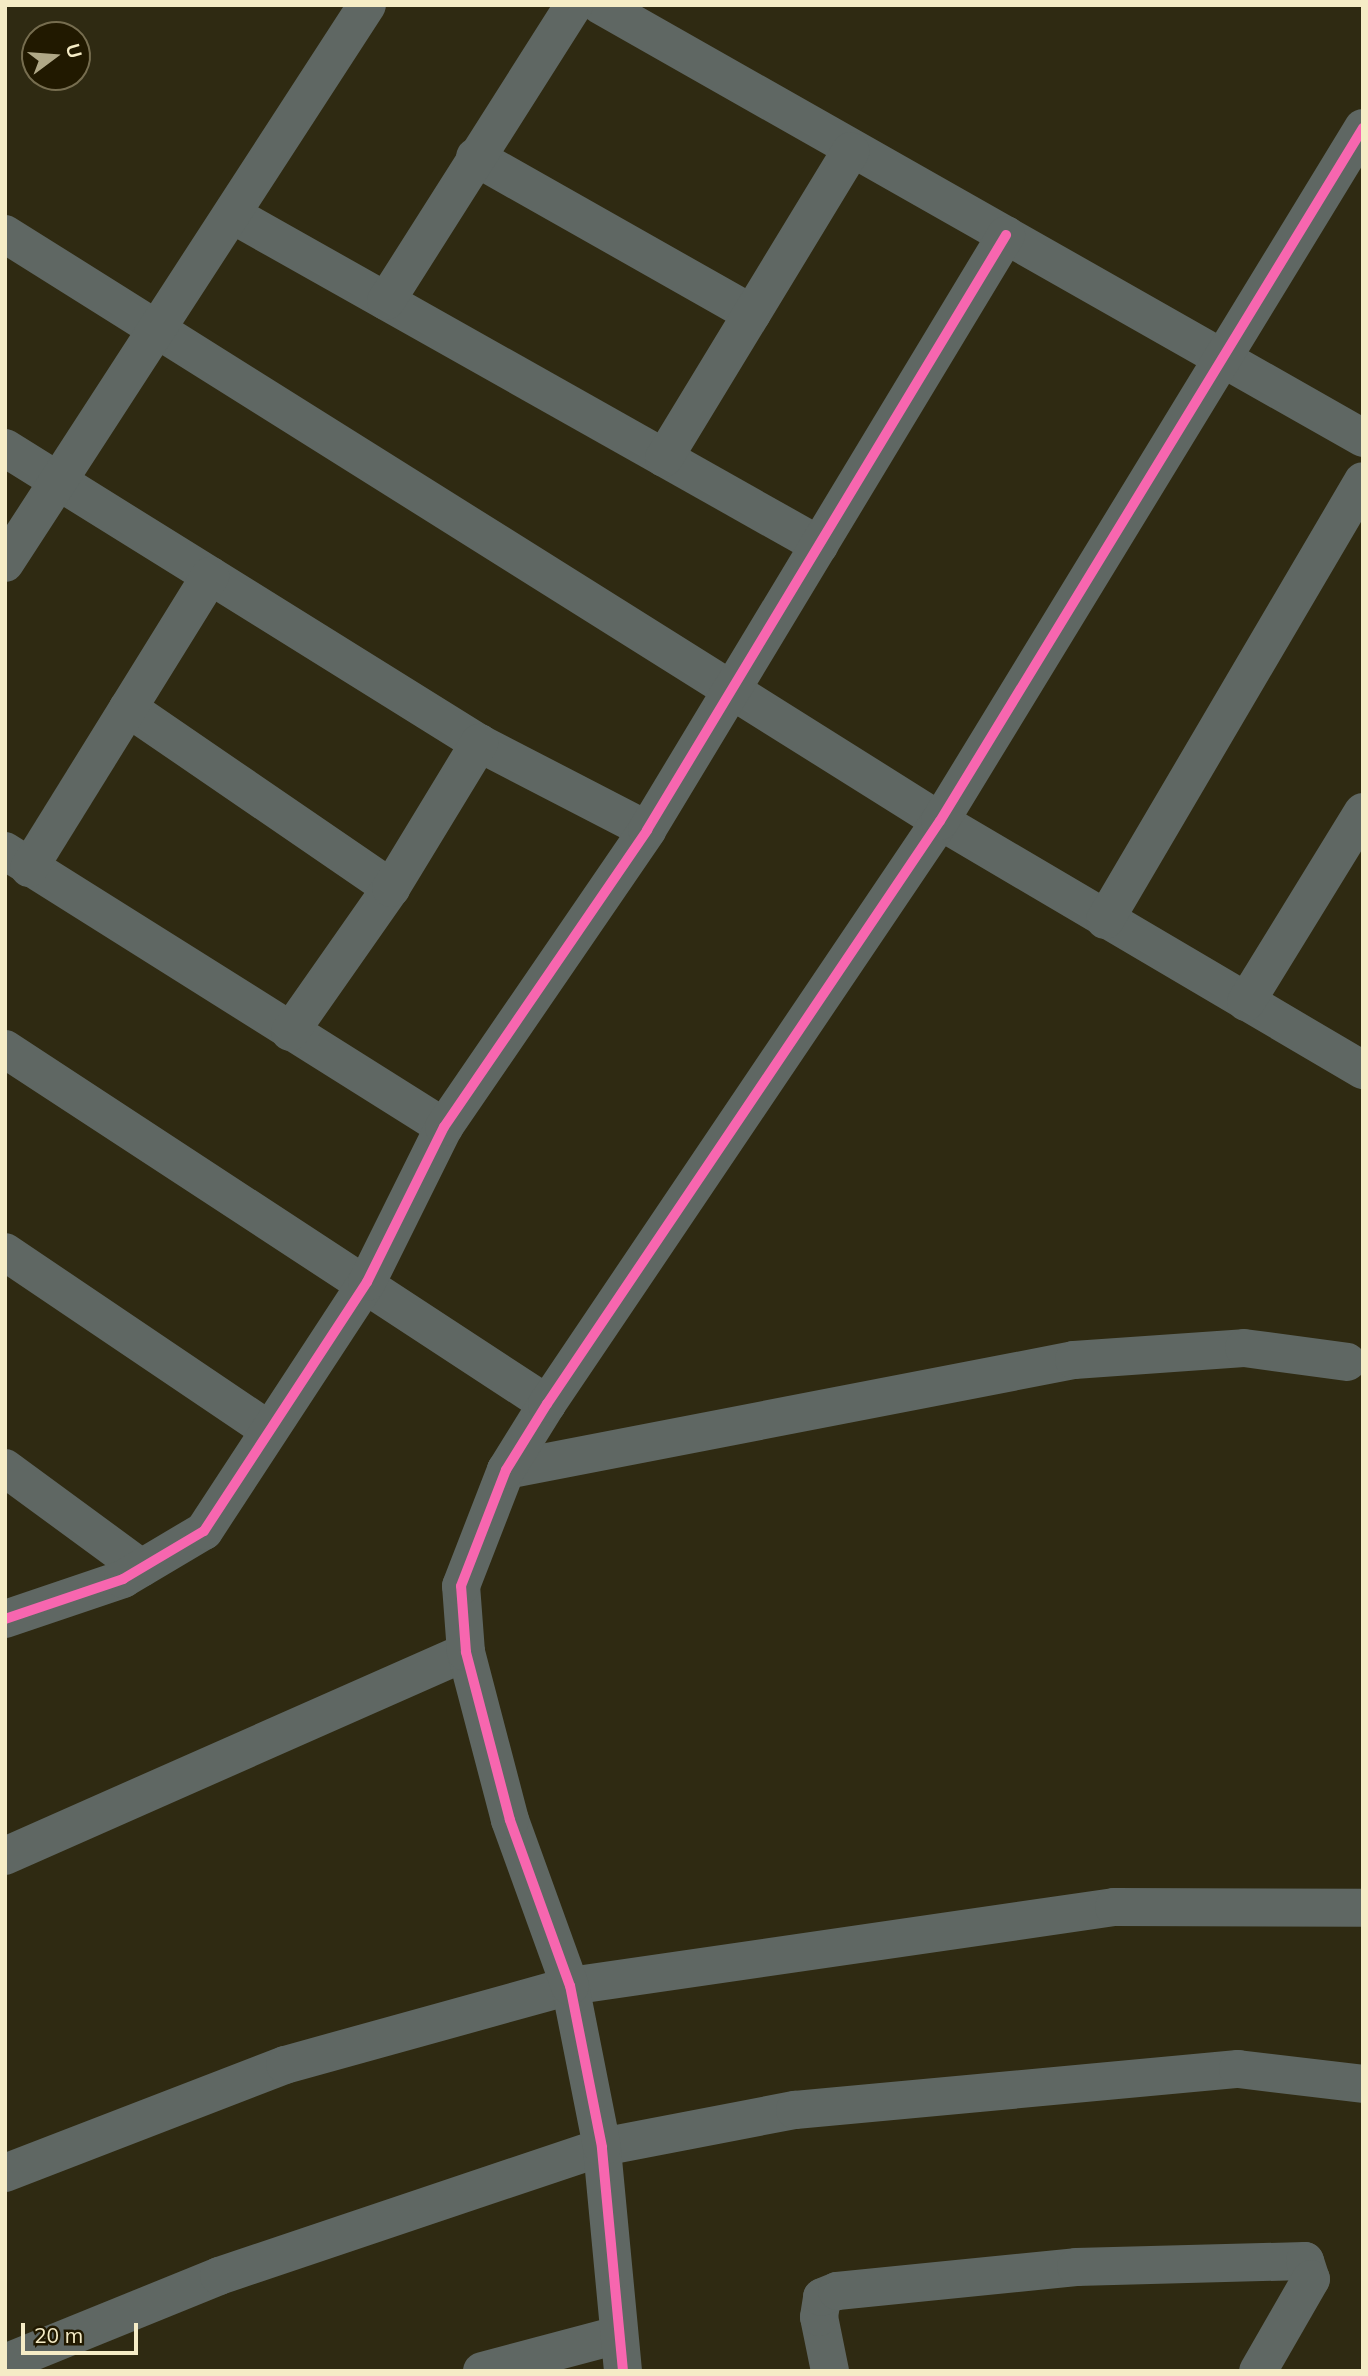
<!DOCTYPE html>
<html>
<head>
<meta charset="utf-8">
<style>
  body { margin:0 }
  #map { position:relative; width:1368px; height:2376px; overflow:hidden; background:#2f2a12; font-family:Mulish,sans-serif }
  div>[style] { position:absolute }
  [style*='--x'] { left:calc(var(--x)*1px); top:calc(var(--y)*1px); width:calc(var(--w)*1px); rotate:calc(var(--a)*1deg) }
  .minor>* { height:38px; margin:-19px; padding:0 19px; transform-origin:19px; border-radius:19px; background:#5f6763 }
  .cycleway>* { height:10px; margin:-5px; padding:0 5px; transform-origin:5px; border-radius:5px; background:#f766af }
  span { translate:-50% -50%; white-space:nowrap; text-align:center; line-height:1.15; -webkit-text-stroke:5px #211900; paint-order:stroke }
  .frame { position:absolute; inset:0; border:7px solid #f5ecc6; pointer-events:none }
  .north { position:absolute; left:21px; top:21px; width:70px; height:70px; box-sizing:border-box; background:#211900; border:2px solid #766d4f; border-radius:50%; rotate:74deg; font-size:19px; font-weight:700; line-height:28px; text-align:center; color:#f5ecc6 }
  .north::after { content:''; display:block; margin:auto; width:24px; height:32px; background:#b0a887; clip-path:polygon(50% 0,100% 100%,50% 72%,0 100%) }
  .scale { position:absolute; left:21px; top:2323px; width:117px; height:32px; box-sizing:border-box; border:4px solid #f5ecc6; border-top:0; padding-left:9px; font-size:21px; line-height:24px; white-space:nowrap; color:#f5ecc6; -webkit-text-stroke:5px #211900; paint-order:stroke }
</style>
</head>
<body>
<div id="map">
  <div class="minor">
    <div style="--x:600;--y:5;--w:877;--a:29.57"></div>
    <div style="--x:475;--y:157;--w:318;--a:29.5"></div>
    <div style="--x:233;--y:215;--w:673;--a:29.39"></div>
    <div style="--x:5;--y:234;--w:1104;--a:32.12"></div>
    <div style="--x:940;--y:821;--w:491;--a:30.5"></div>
    <div style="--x:386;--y:301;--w:351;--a:-57.6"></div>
    <div style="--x:5;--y:448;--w:558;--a:31.9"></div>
    <div style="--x:479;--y:743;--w:189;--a:27.4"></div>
    <div style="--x:664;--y:458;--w:359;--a:-58.7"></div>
    <div style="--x:5;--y:563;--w:665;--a:-57.03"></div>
    <div style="--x:128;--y:708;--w:319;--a:34.4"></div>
    <div style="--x:5;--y:851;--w:519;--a:32.16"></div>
    <div style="--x:29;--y:868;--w:344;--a:-58.2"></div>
    <div style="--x:1105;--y:920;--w:509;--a:-59.56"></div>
    <div style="--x:1246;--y:1002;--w:223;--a:-58.4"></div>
    <div style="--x:290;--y:1032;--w:176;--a:-55"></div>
    <div style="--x:391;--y:888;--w:170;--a:-58.7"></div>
    <div style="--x:5;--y:1049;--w:648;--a:33.22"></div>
    <div style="--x:5;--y:1252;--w:315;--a:34"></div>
    <div style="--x:5;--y:1468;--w:169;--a:36.3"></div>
    <div style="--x:506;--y:1470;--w:579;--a:-10.96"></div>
    <div style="--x:1074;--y:1360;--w:170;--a:-4"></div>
    <div style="--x:1244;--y:1348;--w:104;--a:7.7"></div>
    <div style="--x:5;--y:1619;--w:125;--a:-18.7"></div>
    <div style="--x:123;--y:1579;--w:94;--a:-30.7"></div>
    <div style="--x:204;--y:1531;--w:298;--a:-56.8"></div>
    <div style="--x:367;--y:1282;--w:173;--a:-63.6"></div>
    <div style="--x:444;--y:1127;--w:360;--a:-55.6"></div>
    <div style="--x:647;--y:830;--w:695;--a:-58.89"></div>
    <div style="--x:5;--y:1856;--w:504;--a:-23.87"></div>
    <div style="--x:5;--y:2173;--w:300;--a:-21.1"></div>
    <div style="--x:285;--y:2065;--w:296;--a:-15.5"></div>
    <div style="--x:570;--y:1986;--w:550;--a:-8.26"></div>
    <div style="--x:1114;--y:1907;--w:249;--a:0.2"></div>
    <div style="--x:5;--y:2363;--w:231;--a:-22.1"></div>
    <div style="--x:219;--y:2276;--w:404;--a:-18.6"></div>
    <div style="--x:602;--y:2147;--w:197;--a:-10.9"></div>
    <div style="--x:795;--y:2110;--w:445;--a:-5.3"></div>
    <div style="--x:1238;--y:2069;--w:126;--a:6.8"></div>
    <div style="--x:482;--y:2371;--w:141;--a:-14.8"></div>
    <div style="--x:623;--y:2371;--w:225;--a:-95.4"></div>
    <div style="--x:602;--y:2147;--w:164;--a:-101.2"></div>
    <div style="--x:570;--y:1986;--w:177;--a:-109.9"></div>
    <div style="--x:510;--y:1820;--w:174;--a:-104.7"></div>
    <div style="--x:466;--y:1652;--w:66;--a:-94.3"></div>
    <div style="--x:461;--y:1586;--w:124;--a:-68.8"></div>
    <div style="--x:506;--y:1470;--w:78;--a:-58.2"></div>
    <div style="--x:547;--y:1404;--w:703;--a:-56.02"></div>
    <div style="--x:940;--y:821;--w:812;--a:-58.6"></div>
    <div style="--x:830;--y:2371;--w:55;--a:-101.5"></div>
    <div style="--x:819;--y:2317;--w:20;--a:-81"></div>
    <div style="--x:822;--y:2297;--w:16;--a:-22"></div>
    <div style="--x:837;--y:2291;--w:240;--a:-5.7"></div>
    <div style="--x:1076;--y:2267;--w:229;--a:-1.5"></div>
    <div style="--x:1305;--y:2261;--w:19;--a:72"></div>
    <div style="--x:1311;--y:2279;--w:106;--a:119.9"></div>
  </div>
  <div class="cycleway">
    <div style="--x:5;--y:1619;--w:125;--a:-18.7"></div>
    <div style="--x:123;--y:1579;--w:94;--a:-30.7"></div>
    <div style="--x:204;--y:1531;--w:298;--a:-56.8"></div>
    <div style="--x:367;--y:1282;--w:173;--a:-63.6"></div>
    <div style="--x:444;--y:1127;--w:360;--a:-55.6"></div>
    <div style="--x:647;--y:830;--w:695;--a:-58.89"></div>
    <div style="--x:623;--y:2371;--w:225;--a:-95.4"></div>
    <div style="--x:602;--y:2147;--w:164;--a:-101.2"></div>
    <div style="--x:570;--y:1986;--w:177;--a:-109.9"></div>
    <div style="--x:510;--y:1820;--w:174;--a:-104.7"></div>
    <div style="--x:466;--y:1652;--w:66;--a:-94.3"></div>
    <div style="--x:461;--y:1586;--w:124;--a:-68.8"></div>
    <div style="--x:506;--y:1470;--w:78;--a:-58.2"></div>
    <div style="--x:547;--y:1404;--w:703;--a:-56.02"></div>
    <div style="--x:940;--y:821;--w:812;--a:-58.6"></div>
  </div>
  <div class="frame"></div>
  <div class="north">U</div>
  <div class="scale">20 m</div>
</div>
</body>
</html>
